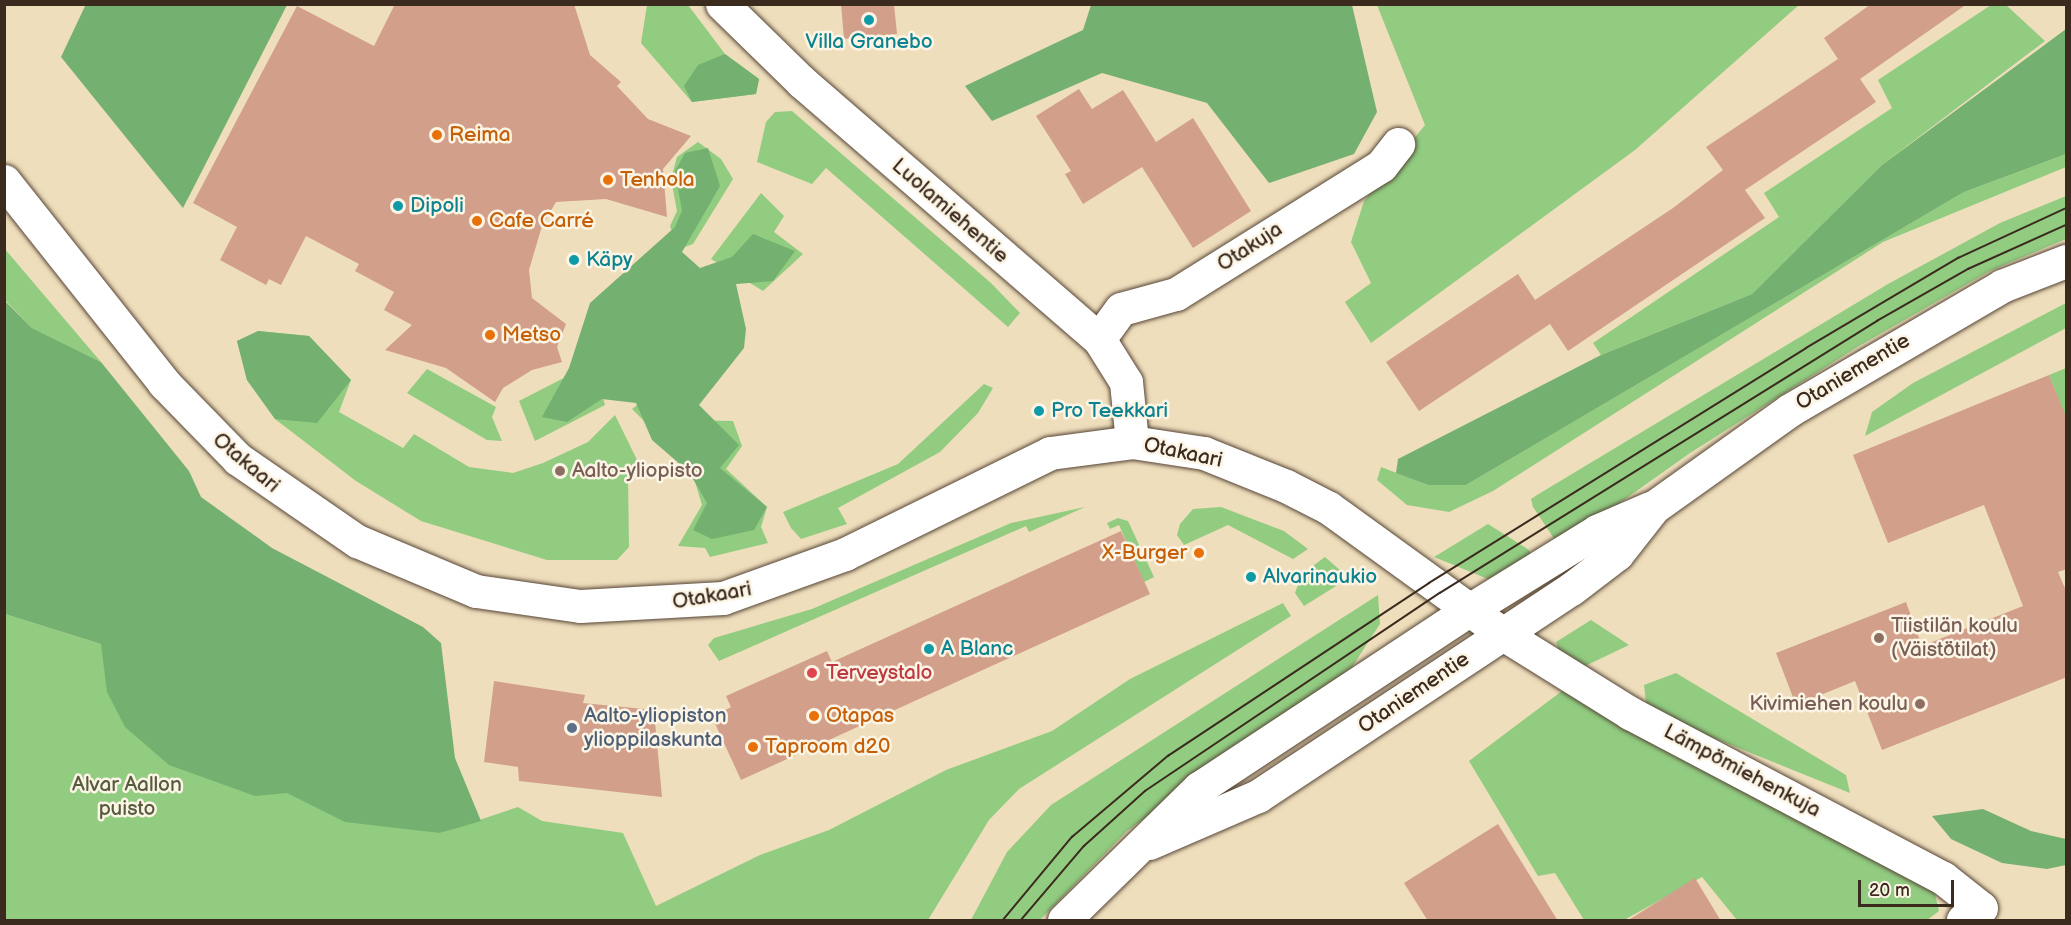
<!DOCTYPE html>
<html>
<head>
<meta charset="utf-8">
<style>
  body { margin:0 }
  #map { position:relative; width:2071px; height:925px; overflow:hidden; background:#efdebc; font-family:"Balsamiq Sans",sans-serif }
  div>[style] { position:absolute }
  [style*='--x'] { left:calc(var(--x)*1px); top:calc(var(--y)*1px); width:calc(var(--w)*1px); rotate:calc(var(--a)*1deg) }
  .green>* { inset:0; background:#91cc81 }
  .forest>* { inset:0; background:#74b06f }
  .building>* { inset:0; background:#d29f8b }
  .roads { filter:drop-shadow(0 0 2px #564536) drop-shadow(0 0 2px #564536) }
  .street>* { height:33px; margin:-16.5px; padding:0 16.5px; transform-origin:16.5px; border-radius:16.5px; background:#fff }
  .secondary>* { height:33px; margin:-16.5px; padding:0 16.5px; transform-origin:16.5px; border-radius:16.5px; background:#fff }
  .tram>* { height:1.5px; margin:-0.75px; padding:0 0.75px; transform-origin:0.75px; border-radius:0.75px; background:#3b2a1e }
  .dots>* { width:16px; height:16px; translate:-50% -50%; box-sizing:border-box; border:3px solid #fcf5e5; border-radius:50% }
  span { translate:-50% -50%; white-space:nowrap; text-align:center; line-height:1.15; -webkit-text-stroke:5px #fcf5e5; paint-order:stroke }
  .culture-label { font-size:21px; color:#0d838f }
  .left { translate:0 -50%; text-align:left }
  .food-label { font-size:21px; color:#c56008 }
  .right { translate:-100% -50%; text-align:right }
  .street-label { font-size:21px; color:#3b2a1e }
  .education-label { font-size:21px; color:#785e54 }
  .health-label { font-size:21px; color:#be3a42 }
  .service-label { font-size:21px; color:#4e5e75 }
  .park-label { font-size:21px; color:#555b3c }
  .frame { position:absolute; inset:0; border:6px solid #3b2a1e; pointer-events:none }
  .scale { position:absolute; left:1858px; top:880px; width:96px; height:27px; box-sizing:border-box; border:3px solid #3b2a1e; border-top:0; padding-left:8px; font-size:18px; line-height:21px; white-space:nowrap; color:#3b2a1e; -webkit-text-stroke:4px #fcf5e5; paint-order:stroke }
</style>
</head>
<body>
<div id="map">
  <div class="green">
    <div style="clip-path:polygon(647px 5px,688px 5px,725px 54px,759px 79px,756px 94px,692px 102px,641px 43px)"></div>
    <div style="clip-path:polygon(1377px 5px,1799px 5px,1635px 150px,1371px 343px,1345px 302px,1371px 283px,1351px 242px,1364px 201px,1425px 125px)"></div>
    <div style="clip-path:polygon(1991px 5px,2006px 5px,2045px 41px,1882px 165px,1752px 294px,1601px 355px,1593px 343px,1779px 217px,1764px 193px,1892px 108px,1878px 80px)"></div>
    <div style="clip-path:polygon(792px 111px,991px 283px,1020px 313px,1008px 327px,826px 168px,812px 184px,757px 162px,766px 122px,775px 112px)"></div>
    <div style="clip-path:polygon(698px 142px,721px 159px,733px 179px,693px 244px,679px 249px,670px 226px,677px 211px,671px 179px,677px 157px)"></div>
    <div style="clip-path:polygon(2066px 154px,2066px 167px,1883px 242px,1493px 491px,1449px 512px,1407px 505px,1377px 480px,1381px 467px,1428px 485px,1466px 485px,1964px 192px)"></div>
    <div style="clip-path:polygon(761px 193px,784px 216px,774px 232px,803px 254px,763px 291px,711px 259px)"></div>
    <div style="clip-path:polygon(2066px 196px,2066px 239px,1990px 271px,1859px 346px,1690px 453px,1559px 546px,1533px 507px,1531px 499px,1537px 495px,1888px 284px,2000px 223px)"></div>
    <div style="clip-path:polygon(4px 248px,101px 362px,32px 328px,5px 300px)"></div>
    <div style="clip-path:polygon(2066px 303px,2066px 328px,1865px 436px,1872px 412px,1913px 383px)"></div>
    <div style="clip-path:polygon(258px 331px,309px 336px,351px 380px,339px 412px,403px 448px,414px 434px,469px 467px,513px 473px,543px 463px,588px 442px,615px 415px,639px 464px,628px 474px,629px 547px,617px 560px,547px 560px,421px 521px,356px 481px,275px 419px,247px 380px,237px 341px)"></div>
    <div style="clip-path:polygon(593px 363px,605px 405px,535px 441px,519px 401px)"></div>
    <div style="clip-path:polygon(2066px 368px,2066px 419px,2049px 375px)"></div>
    <div style="clip-path:polygon(427px 369px,496px 407px,492px 417px,502px 441px,487px 440px,407px 393px)"></div>
    <div style="clip-path:polygon(984px 384px,993px 388px,978px 413px,940px 452px,838px 508px,847px 524px,801px 539px,791px 528px,783px 512px,898px 464px)"></div>
    <div style="clip-path:polygon(642px 401px,686px 420px,733px 421px,742px 446px,726px 469px,767px 507px,761px 527px,768px 543px,710px 557px,705px 548px,678px 546px,702px 505px,691px 468px,632px 409px)"></div>
    <div style="clip-path:polygon(1085px 507px,1029px 532px,1026px 526px,719px 661px,708px 645px,714px 638px,812px 609px,1011px 523px)"></div>
    <div style="clip-path:polygon(1221px 507px,1284px 531px,1308px 549px,1293px 559px,1228px 525px,1184px 545px,1177px 535px,1180px 524px,1193px 509px)"></div>
    <div style="clip-path:polygon(1118px 518px,1128px 521px,1154px 577px,1144px 582px,1119px 525px,1110px 529px,1107px 523px)"></div>
    <div style="clip-path:polygon(1488px 524px,1529px 550px,1535px 562px,1493px 581px,1434px 557px)"></div>
    <div style="clip-path:polygon(1325px 557px,1349px 578px,1304px 606px,1295px 593px,1302px 574px)"></div>
    <div style="clip-path:polygon(1378px 595px,1380px 624px,1352px 667px,1127px 831px,1040px 920px,971px 920px,1007px 852px,1051px 805px)"></div>
    <div style="clip-path:polygon(1283px 603px,1291px 616px,1019px 789px,989px 820px,928px 920px,5px 920px,5px 614px,101px 644px,440px 833px,518px 807px,542px 821px,623px 833px,656px 906px,760px 855px,829px 830px,946px 770px,1052px 731px,1130px 679px)"></div>
    <div style="clip-path:polygon(1591px 620px,1629px 645px,1585px 666px,1559px 651px,1556px 642px)"></div>
    <div style="clip-path:polygon(1676px 673px,1846px 775px,1850px 793px,1647px 711px,1644px 685px)"></div>
    <div style="clip-path:polygon(1562px 691px,1933px 886px,1939px 911px,1927px 920px,1737px 920px,1702px 877px,1624px 920px,1584px 920px,1555px 873px,1538px 876px,1469px 761px)"></div>
  </div>
  <div class="forest">
    <div style="clip-path:polygon(86px 4px,287px 5px,183px 208px,61px 57px)"></div>
    <div style="clip-path:polygon(1091px 5px,1352px 5px,1377px 112px,1354px 154px,1269px 183px,1207px 103px,1102px 73px,992px 121px,965px 86px,1083px 30px)"></div>
    <div style="clip-path:polygon(2066px 29px,2066px 154px,1964px 192px,1466px 485px,1428px 485px,1396px 473px,1398px 459px,1601px 355px,1752px 294px,1882px 165px)"></div>
    <div style="clip-path:polygon(725px 54px,759px 79px,756px 94px,692px 102px,684px 86px,698px 65px)"></div>
    <div style="clip-path:polygon(708px 148px,720px 186px,682px 252px,700px 268px,732px 257px,753px 234px,795px 251px,773px 281px,736px 284px,746px 329px,744px 348px,699px 405px,739px 445px,720px 468px,767px 507px,754px 530px,712px 539px,693px 530px,707px 503px,689px 472px,652px 440px,636px 403px,602px 399px,567px 422px,542px 417px,569px 368px,590px 303px,675px 227px,682px 211px,675px 171px,685px 153px)"></div>
    <div style="clip-path:polygon(4px 300px,32px 328px,101px 362px,189px 471px,201px 497px,272px 548px,423px 627px,441px 643px,455px 758px,481px 821px,440px 833px,345px 822px,287px 793px,255px 796px,169px 765px,125px 727px,107px 692px,101px 644px,5px 614px)"></div>
    <div style="clip-path:polygon(258px 331px,309px 336px,351px 380px,317px 423px,275px 419px,247px 380px,237px 341px)"></div>
    <div style="clip-path:polygon(1983px 809px,2031px 831px,2066px 839px,2066px 865px,2047px 869px,2002px 863px,1951px 839px,1932px 816px)"></div>
  </div>
  <div class="building">
    <div style="clip-path:polygon(395px 4px,574px 4px,590px 55px,621px 82px,617px 86px,648px 119px,691px 136px,663px 169px,667px 217px,606px 199px,556px 202px,542px 226px,529px 270px,532px 298px,566px 324px,557px 347px,562px 362px,532px 370px,503px 388px,495px 402px,446px 368px,385px 350px,412px 325px,384px 310px,394px 292px,355px 271px,359px 264px,306px 236px,281px 285px,269px 279px,266px 285px,220px 260px,237px 227px,193px 203px,297px 6px,374px 46px)"></div>
    <div style="clip-path:polygon(841px 4px,894px 4px,897px 34px,844px 39px)"></div>
    <div style="clip-path:polygon(1871px 4px,1967px 4px,1860px 79px,1876px 102px,1745px 190px,1765px 218px,1568px 351px,1550px 324px,1419px 411px,1386px 362px,1518px 274px,1535px 300px,1673px 208px,1723px 170px,1706px 147px,1838px 59px,1824px 38px)"></div>
    <div style="clip-path:polygon(1079px 89px,1092px 109px,1123px 90px,1156px 142px,1193px 118px,1251px 211px,1193px 248px,1142px 167px,1083px 204px,1065px 174px,1071px 171px,1036px 116px)"></div>
    <div style="clip-path:polygon(2049px 375px,2067px 419px,2067px 569px,2058px 572px,2067px 593px,2067px 677px,1882px 750px,1855px 681px,1796px 705px,1776px 653px,1906px 602px,1922px 646px,2023px 606px,1984px 505px,1888px 543px,1853px 455px)"></div>
    <div style="clip-path:polygon(1121px 531px,1150px 594px,741px 780px,712px 717px,731px 707px,726px 696px,827px 651px,832px 662px)"></div>
    <div style="clip-path:polygon(494px 681px,585px 695px,583px 703px,654px 710px,662px 797px,519px 781px,518px 767px,484px 762px)"></div>
    <div style="clip-path:polygon(1498px 824px,1558px 921px,1428px 921px,1404px 883px)"></div>
    <div style="clip-path:polygon(1695px 878px,1721px 921px,1627px 921px)"></div>
  </div>
  <div class="roads">
    <div class="street">
      <div style="--x:722;--y:4;--w:112;--a:44.3"></div>
      <div style="--x:802;--y:82;--w:393;--a:40.9"></div>
      <div style="--x:1099;--y:339;--w:51;--a:57.9"></div>
      <div style="--x:1126;--y:382;--w:60;--a:84.3"></div>
      <div style="--x:1099;--y:339;--w:37;--a:-54"></div>
      <div style="--x:1121;--y:309;--w:57;--a:-15.3"></div>
      <div style="--x:1176;--y:294;--w:242;--a:-32"></div>
      <div style="--x:1381;--y:166;--w:28;--a:-52"></div>
      <div style="--x:1503;--y:634;--w:150;--a:31.9"></div>
      <div style="--x:1630;--y:713;--w:354;--a:27.8"></div>
      <div style="--x:1943;--y:878;--w:48;--a:38.3"></div>
      <div style="--x:1981;--y:908;--w:22;--a:146"></div>
    </div>
    <div class="secondary">
      <div style="--x:4;--y:181;--w:258;--a:51.6"></div>
      <div style="--x:164;--y:383;--w:106;--a:45.8"></div>
      <div style="--x:238;--y:459;--w:145;--a:34.6"></div>
      <div style="--x:357;--y:541;--w:129;--a:22.8"></div>
      <div style="--x:476;--y:591;--w:105;--a:8.2"></div>
      <div style="--x:580;--y:606;--w:143;--a:-3.2"></div>
      <div style="--x:723;--y:598;--w:130;--a:-19.8"></div>
      <div style="--x:845;--y:554;--w:229;--a:-26.2"></div>
      <div style="--x:1050;--y:453;--w:83;--a:-7.6"></div>
      <div style="--x:1132;--y:442;--w:73;--a:8.7"></div>
      <div style="--x:1204;--y:453;--w:88;--a:21.9"></div>
      <div style="--x:1286;--y:486;--w:48;--a:27.1"></div>
      <div style="--x:1329;--y:508;--w:215;--a:35.9"></div>
      <div style="--x:1149;--y:843;--w:119;--a:-23.3"></div>
      <div style="--x:1258;--y:796;--w:375;--a:-33.5"></div>
      <div style="--x:1571;--y:589;--w:58;--a:-37.3"></div>
      <div style="--x:1617;--y:554;--w:60;--a:-51.8"></div>
      <div style="--x:1654;--y:507;--w:167;--a:-35.5"></div>
      <div style="--x:1790;--y:410;--w:246;--a:-30.3"></div>
      <div style="--x:2002;--y:286;--w:69;--a:-21.3"></div>
      <div style="--x:1064;--y:920;--w:189;--a:-44.4"></div>
      <div style="--x:1199;--y:788;--w:320;--a:-33.4"></div>
      <div style="--x:1466;--y:612;--w:154;--a:-31.7"></div>
      <div style="--x:1597;--y:531;--w:58;--a:-23.5"></div>
    </div>
  </div>
  <div class="tram">
    <div style="--x:1003;--y:920;--w:108;--a:-50.3"></div>
    <div style="--x:1072;--y:837;--w:126;--a:-40.2"></div>
    <div style="--x:1168;--y:756;--w:313;--a:-33.5"></div>
    <div style="--x:1429;--y:583;--w:444;--a:-31.9"></div>
    <div style="--x:1806;--y:348;--w:177;--a:-30.6"></div>
    <div style="--x:1958;--y:258;--w:119;--a:-24.8"></div>
    <div style="--x:1021;--y:920;--w:97;--a:-49.6"></div>
    <div style="--x:1084;--y:846;--w:82;--a:-42"></div>
    <div style="--x:1145;--y:791;--w:355;--a:-33.9"></div>
    <div style="--x:1440;--y:593;--w:515;--a:-31.9"></div>
    <div style="--x:1877;--y:321;--w:105;--a:-29.7"></div>
    <div style="--x:1968;--y:269;--w:107;--a:-24.2"></div>
  </div>
  <div class="dots">
    <div style="left:869px;top:20px;background:#0f9aa8"></div>
    <div style="left:437px;top:135px;background:#e8710a"></div>
    <div style="left:608px;top:180px;background:#e8710a"></div>
    <div style="left:398px;top:206px;background:#0f9aa8"></div>
    <div style="left:477px;top:221px;background:#e8710a"></div>
    <div style="left:574px;top:260px;background:#0f9aa8"></div>
    <div style="left:490px;top:335px;background:#e8710a"></div>
    <div style="left:1039px;top:411px;background:#0f9aa8"></div>
    <div style="left:560px;top:471px;background:#8d6e63"></div>
    <div style="left:1199px;top:553px;background:#e8710a"></div>
    <div style="left:1251px;top:577px;background:#0f9aa8"></div>
    <div style="left:1879px;top:638px;background:#8d6e63"></div>
    <div style="left:929px;top:649px;background:#0f9aa8"></div>
    <div style="left:812px;top:673px;background:#e0444e"></div>
    <div style="left:1920px;top:704px;background:#8d6e63"></div>
    <div style="left:814px;top:716px;background:#e8710a"></div>
    <div style="left:572px;top:728px;background:#5c6f8a"></div>
    <div style="left:753px;top:747px;background:#e8710a"></div>
  </div>
  <div class="culture-label">
    <span style="left:869px;top:42px">Villa Granebo</span>
    <span class="left" style="left:410px;top:206px">Dipoli</span>
    <span class="left" style="left:586px;top:260px">Käpy</span>
    <span class="left" style="left:1051px;top:411px">Pro Teekkari</span>
    <span class="left" style="left:1263px;top:577px">Alvarinaukio</span>
    <span class="left" style="left:941px;top:649px">A Blanc</span>
  </div>
  <div class="food-label">
    <span class="left" style="left:449px;top:135px">Reima</span>
    <span class="left" style="left:620px;top:180px">Tenhola</span>
    <span class="left" style="left:489px;top:221px">Cafe Carré</span>
    <span class="left" style="left:502px;top:335px">Metso</span>
    <span class="right" style="left:1187px;top:553px">X-Burger</span>
    <span class="left" style="left:826px;top:716px">Otapas</span>
    <span class="left" style="left:765px;top:747px">Taproom d20</span>
  </div>
  <div class="street-label">
    <span style="left:950px;top:211px;rotate:41deg">Luolamiehentie</span>
    <span style="left:1250px;top:247px;rotate:-33deg">Otakuja</span>
    <span style="left:1853px;top:372px;rotate:-31deg">Otaniementie</span>
    <span style="left:1183px;top:453px;rotate:12deg">Otakaari</span>
    <span style="left:246px;top:463px;rotate:40deg">Otakaari</span>
    <span style="left:712px;top:596px;rotate:-10deg">Otakaari</span>
    <span style="left:1414px;top:693px;rotate:-34deg">Otaniementie</span>
    <span style="left:1742px;top:771px;rotate:28deg">Lämpömiehenkuja</span>
  </div>
  <div class="education-label">
    <span class="left" style="left:572px;top:471px">Aalto-yliopisto</span>
    <span class="left" style="left:1891px;top:638px">Tiistilän koulu<br>(Väistötilat)</span>
    <span class="right" style="left:1908px;top:704px">Kivimiehen koulu</span>
  </div>
  <div class="health-label">
    <span class="left" style="left:826px;top:673px">Terveystalo</span>
  </div>
  <div class="service-label">
    <span class="left" style="left:584px;top:728px">Aalto-yliopiston<br>ylioppilaskunta</span>
  </div>
  <div class="park-label">
    <span style="left:127px;top:797px">Alvar Aallon<br>puisto</span>
  </div>
  <div class="frame"></div>
  <div class="scale">20 m</div>
</div>
</body>
</html>
